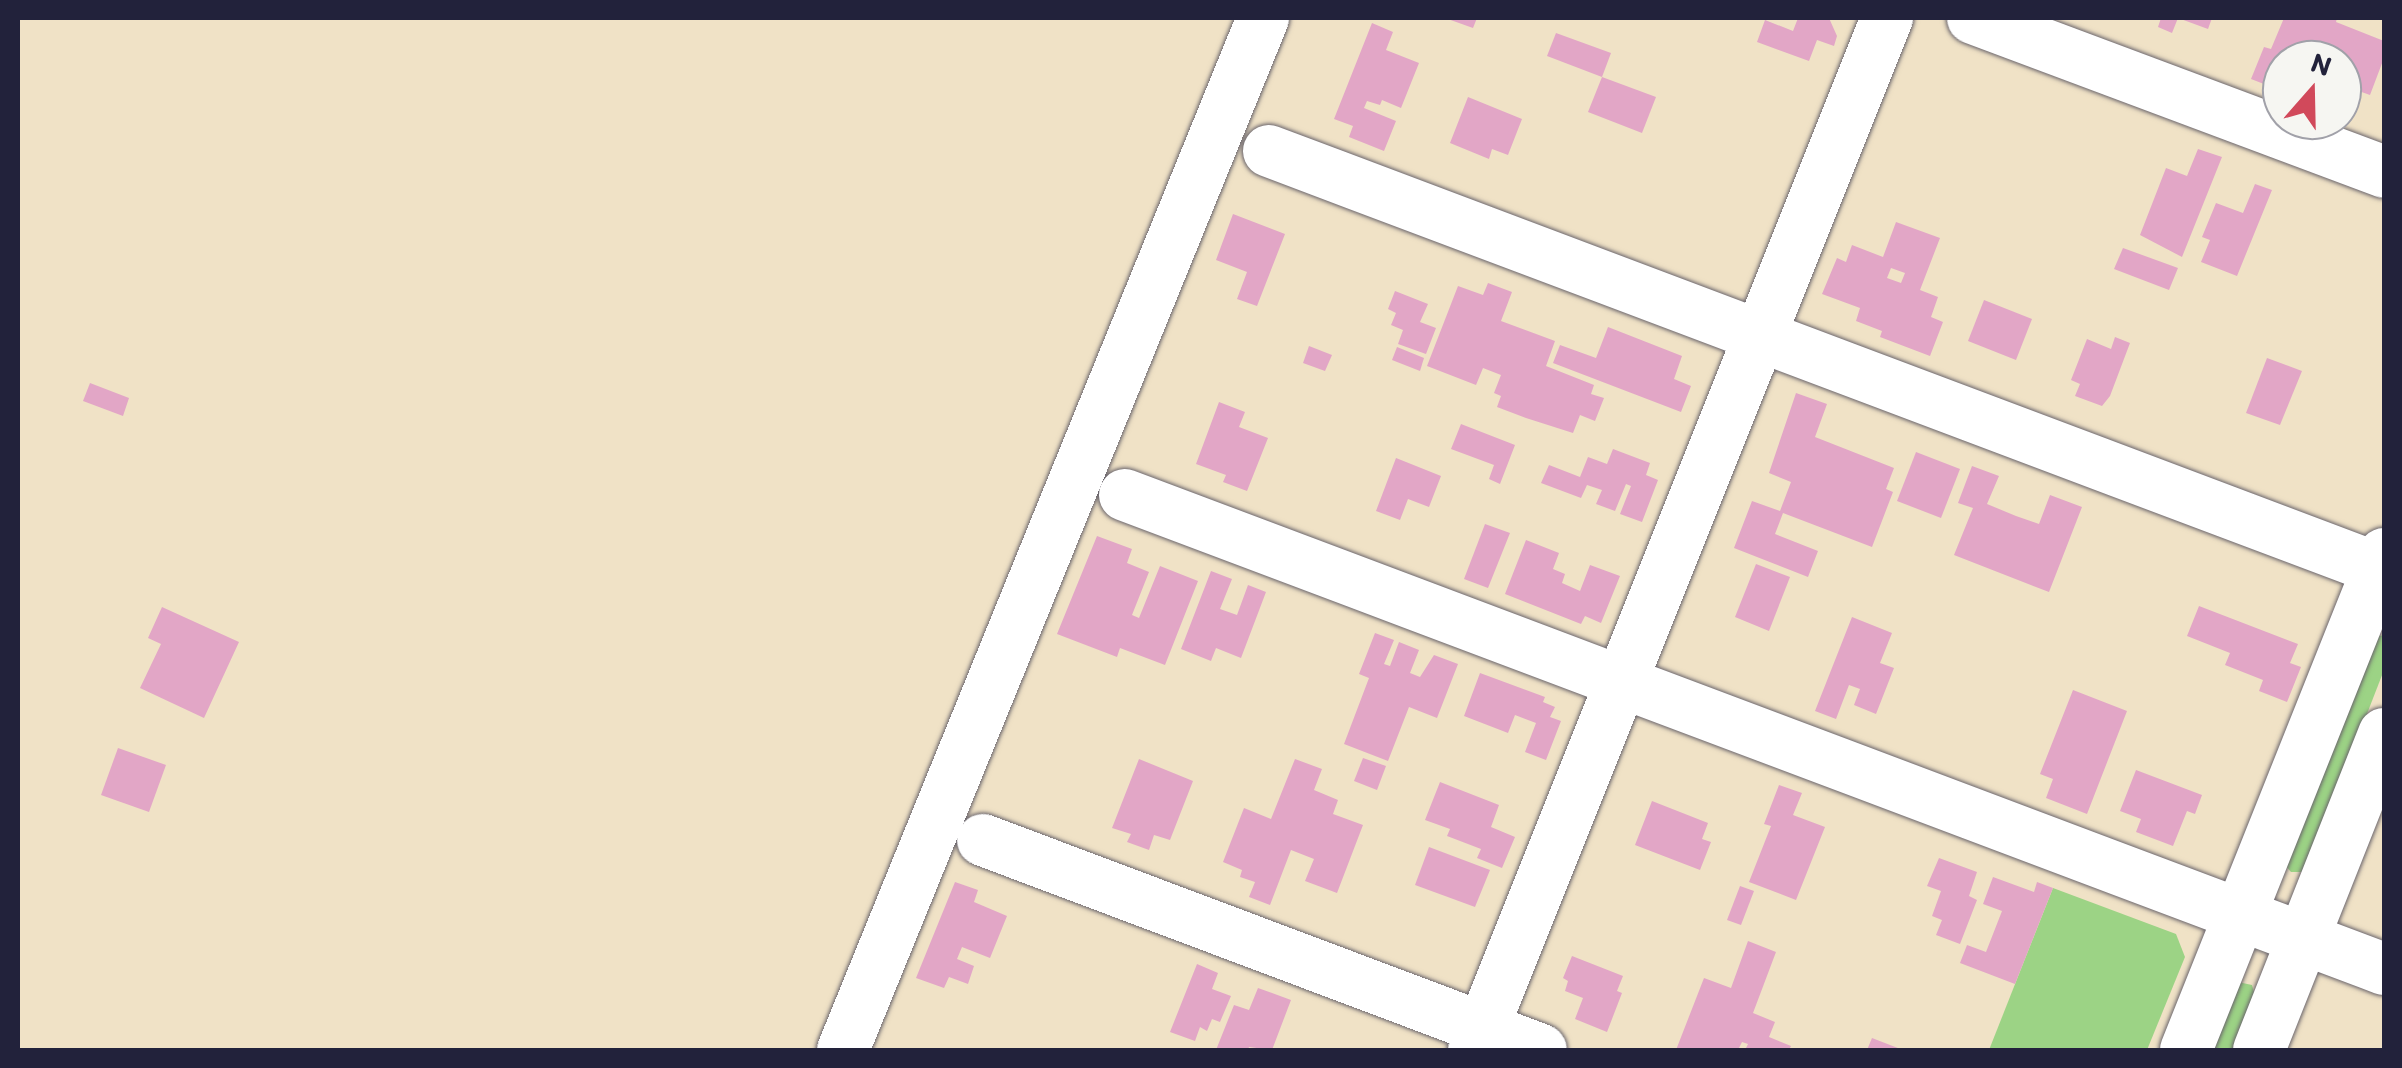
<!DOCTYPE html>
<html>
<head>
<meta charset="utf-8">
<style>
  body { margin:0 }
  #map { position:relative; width:2402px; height:1068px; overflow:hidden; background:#f0e2c6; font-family:Itim,sans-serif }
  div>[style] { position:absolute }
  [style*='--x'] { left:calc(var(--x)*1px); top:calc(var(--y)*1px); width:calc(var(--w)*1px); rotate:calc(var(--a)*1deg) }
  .green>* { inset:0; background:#9cd385 }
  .building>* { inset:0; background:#e2a6c6 }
  .roads { filter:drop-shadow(0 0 2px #6a656c) drop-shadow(0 0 2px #6a656c) }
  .minor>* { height:52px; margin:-26px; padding:0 26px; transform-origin:26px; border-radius:26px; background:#fff }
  span { translate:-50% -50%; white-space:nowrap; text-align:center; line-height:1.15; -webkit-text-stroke:9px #f6f6f2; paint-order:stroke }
  .frame { position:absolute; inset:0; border:20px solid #22223b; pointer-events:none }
  .north { position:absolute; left:2262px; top:40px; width:100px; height:100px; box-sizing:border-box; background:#f6f6f2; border:2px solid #a1a1a9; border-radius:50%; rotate:20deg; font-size:28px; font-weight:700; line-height:40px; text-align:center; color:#22223b }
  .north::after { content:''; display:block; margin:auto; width:35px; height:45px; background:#d1495b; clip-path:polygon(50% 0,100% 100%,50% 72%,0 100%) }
</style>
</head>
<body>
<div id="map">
  <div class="green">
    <div style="clip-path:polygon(2384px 635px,2384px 670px,2308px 866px,2303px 872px,2291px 872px,2285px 865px,2375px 637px)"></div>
    <div style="clip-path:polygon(2053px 888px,2176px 934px,2185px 957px,2147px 1050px,1989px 1050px)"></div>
    <div style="clip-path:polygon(2238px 982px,2252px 985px,2255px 996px,2233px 1050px,2208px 1050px)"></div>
  </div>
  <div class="building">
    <div style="clip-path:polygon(1445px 18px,1477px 18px,1473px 28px)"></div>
    <div style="clip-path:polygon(1798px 18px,1829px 18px,1837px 36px,1834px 46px,1817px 40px,1809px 61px,1757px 42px,1765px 20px,1793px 31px)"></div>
    <div style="clip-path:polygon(2161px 18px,2178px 18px,2172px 33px,2158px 27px)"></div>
    <div style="clip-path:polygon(2178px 18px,2212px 18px,2208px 29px)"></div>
    <div style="clip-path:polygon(2284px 18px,2337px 18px,2336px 22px,2384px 41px,2384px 58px,2370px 95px,2342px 85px,2342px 60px,2282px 60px,2282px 91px,2251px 79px,2264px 47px,2271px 49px)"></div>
    <div style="clip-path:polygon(1372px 23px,1393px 32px,1386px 50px,1419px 63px,1401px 108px,1382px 100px,1380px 105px,1367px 101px,1364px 108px,1396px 121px,1384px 151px,1349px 137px,1353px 126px,1334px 119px)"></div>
    <div style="clip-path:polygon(1556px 33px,1611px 53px,1602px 77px,1547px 56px)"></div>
    <div style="clip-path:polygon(1602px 77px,1656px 97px,1642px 133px,1588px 112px)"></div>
    <div style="clip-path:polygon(1468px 97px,1522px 119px,1508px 155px,1492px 149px,1489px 159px,1450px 143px)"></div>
    <div style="clip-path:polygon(2198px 149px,2222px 157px,2182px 257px,2140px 235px,2166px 168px,2187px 176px)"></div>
    <div style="clip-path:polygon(2255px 184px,2272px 190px,2237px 276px,2201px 262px,2210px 240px,2202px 237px,2216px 203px,2243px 213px)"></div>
    <div style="clip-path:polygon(1233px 214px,1285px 234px,1257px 306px,1237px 299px,1247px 272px,1216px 260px)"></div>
    <div style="clip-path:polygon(evenodd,1896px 222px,1940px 238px,1920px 290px,1938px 297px,1931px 317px,1943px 322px,1930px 356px,1880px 337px,1882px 331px,1856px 321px,1860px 308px,1822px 294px,1837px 258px,1846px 262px,1852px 245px,1883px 257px,1896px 222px,1891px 268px,1905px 273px,1901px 283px,1887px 278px,1891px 268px)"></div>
    <div style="clip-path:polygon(2123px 248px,2178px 268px,2169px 290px,2114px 269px)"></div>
    <div style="clip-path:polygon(1488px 283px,1512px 292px,1501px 321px,1555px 341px,1546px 366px,1594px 385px,1591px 394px,1604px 398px,1595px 421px,1580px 415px,1573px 433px,1526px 418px,1497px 407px,1501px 396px,1494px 393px,1501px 375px,1483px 368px,1476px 385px,1427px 366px,1458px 286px,1483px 295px)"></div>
    <div style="clip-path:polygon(1395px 291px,1428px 304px,1420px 322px,1436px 328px,1426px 354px,1398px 344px,1403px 330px,1391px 325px,1396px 313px,1388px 309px)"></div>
    <div style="clip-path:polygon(1984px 300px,2032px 319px,2016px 360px,1968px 341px)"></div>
    <div style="clip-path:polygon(1608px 327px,1682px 356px,1674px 379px,1691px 386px,1681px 412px,1553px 363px,1560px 345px,1596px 358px)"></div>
    <div style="clip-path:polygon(2115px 337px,2130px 343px,2110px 396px,2102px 406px,2075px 396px,2080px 384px,2071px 380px,2087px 339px,2111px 349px)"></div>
    <div style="clip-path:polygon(1309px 346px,1332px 355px,1325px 371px,1303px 363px)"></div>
    <div style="clip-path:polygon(1397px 347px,1424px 358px,1420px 371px,1392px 360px)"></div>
    <div style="clip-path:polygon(2267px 358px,2302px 371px,2280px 425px,2246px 413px)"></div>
    <div style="clip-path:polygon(90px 383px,129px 398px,123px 416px,83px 401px)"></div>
    <div style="clip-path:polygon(1796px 393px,1827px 404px,1815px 437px,1894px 468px,1886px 489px,1893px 492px,1872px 547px,1783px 513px,1775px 534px,1818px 551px,1808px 577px,1734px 548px,1752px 501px,1780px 511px,1791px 482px,1769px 473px)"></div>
    <div style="clip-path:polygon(1219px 402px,1245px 412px,1239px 427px,1268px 438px,1247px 491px,1223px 482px,1226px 475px,1196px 464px)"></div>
    <div style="clip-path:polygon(1461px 424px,1515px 445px,1500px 484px,1489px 479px,1494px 465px,1451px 449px)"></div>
    <div style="clip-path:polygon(1613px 449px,1650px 463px,1646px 475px,1658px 480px,1642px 522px,1620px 514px,1631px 486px,1626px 484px,1615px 511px,1596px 504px,1602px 490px,1587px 485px,1581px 498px,1541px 483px,1549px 465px,1580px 477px,1588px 457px,1607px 464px)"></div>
    <div style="clip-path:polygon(1916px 452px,1960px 469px,1941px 518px,1897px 501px)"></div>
    <div style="clip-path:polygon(1396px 458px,1441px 476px,1429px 507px,1408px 499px,1400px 520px,1376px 511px)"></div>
    <div style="clip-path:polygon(1972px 466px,1999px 476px,1987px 504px,2016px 516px,2039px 524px,2050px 495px,2082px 507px,2049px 592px,1954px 555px,1973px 508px,1958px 503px)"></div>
    <div style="clip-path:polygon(1485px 524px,1510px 533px,1488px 588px,1464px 579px)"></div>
    <div style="clip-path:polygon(1097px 536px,1132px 549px,1127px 563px,1149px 572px,1132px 615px,1139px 618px,1160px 566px,1198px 581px,1165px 665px,1120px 648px,1117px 657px,1057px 634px)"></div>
    <div style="clip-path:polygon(1526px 540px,1559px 553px,1553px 569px,1565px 574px,1562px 583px,1580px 591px,1590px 565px,1620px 576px,1601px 623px,1585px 616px,1581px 624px,1505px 594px)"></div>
    <div style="clip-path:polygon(1756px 564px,1790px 577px,1769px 631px,1735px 617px)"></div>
    <div style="clip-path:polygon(1211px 571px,1232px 579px,1220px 609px,1237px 615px,1248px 585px,1266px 592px,1241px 658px,1216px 648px,1211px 661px,1181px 649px)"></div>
    <div style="clip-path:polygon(2199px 606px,2298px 644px,2290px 663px,2301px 667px,2287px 702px,2259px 691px,2263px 680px,2225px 665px,2230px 653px,2187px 636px)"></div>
    <div style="clip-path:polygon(162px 607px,239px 642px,204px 718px,140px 688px,161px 644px,148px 638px)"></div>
    <div style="clip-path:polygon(1852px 617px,1892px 633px,1880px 663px,1894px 668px,1876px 714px,1854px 705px,1860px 689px,1849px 685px,1836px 719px,1815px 711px)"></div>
    <div style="clip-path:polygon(1375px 633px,1394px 640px,1384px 664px,1390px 666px,1399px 642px,1419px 650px,1410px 673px,1420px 677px,1434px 655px,1458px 664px,1437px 718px,1409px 707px,1388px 761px,1344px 744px,1369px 678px,1359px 674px)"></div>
    <div style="clip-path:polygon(1480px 673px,1545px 697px,1543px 702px,1555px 707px,1550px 717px,1561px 721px,1546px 760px,1525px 752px,1536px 723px,1515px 715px,1508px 733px,1464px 716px)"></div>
    <div style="clip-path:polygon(2073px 690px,2127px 711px,2087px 814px,2046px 798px,2053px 779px,2040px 774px)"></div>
    <div style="clip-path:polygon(118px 748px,166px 765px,149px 812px,101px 795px)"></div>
    <div style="clip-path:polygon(1363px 758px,1386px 766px,1377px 790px,1354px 781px)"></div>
    <div style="clip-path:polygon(1139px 759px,1193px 781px,1170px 840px,1154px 835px,1149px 850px,1127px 842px,1131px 834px,1112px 828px)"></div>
    <div style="clip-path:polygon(1295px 759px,1322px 769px,1314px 790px,1338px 800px,1333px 814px,1363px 825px,1337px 893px,1305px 881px,1314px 859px,1291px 850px,1270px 905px,1249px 897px,1255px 882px,1240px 877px,1242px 870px,1223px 862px,1244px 808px,1271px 819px)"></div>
    <div style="clip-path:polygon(2136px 770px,2202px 795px,2195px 814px,2187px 811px,2173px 846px,2136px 832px,2141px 819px,2120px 811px)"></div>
    <div style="clip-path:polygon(1440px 782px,1499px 805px,1491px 827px,1515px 837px,1502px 868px,1477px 858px,1481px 849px,1447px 836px,1450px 829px,1425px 820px)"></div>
    <div style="clip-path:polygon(1779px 785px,1802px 793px,1793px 815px,1825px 827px,1796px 900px,1749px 882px,1771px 826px,1764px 824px)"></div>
    <div style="clip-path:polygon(1652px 801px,1708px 823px,1702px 839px,1711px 842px,1700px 870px,1635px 845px)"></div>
    <div style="clip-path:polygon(1429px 847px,1490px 870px,1475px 907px,1415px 885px)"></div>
    <div style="clip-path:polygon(1939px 858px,1977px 872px,1969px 896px,1977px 900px,1960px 944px,1936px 935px,1942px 920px,1932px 916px,1941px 891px,1927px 886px)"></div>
    <div style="clip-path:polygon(1993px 877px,2034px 892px,2037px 882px,2053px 888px,2015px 984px,1960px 963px,1967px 945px,1986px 952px,2002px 911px,1983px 904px)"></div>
    <div style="clip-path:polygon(955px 882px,978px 890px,974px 902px,1007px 916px,990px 958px,962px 947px,957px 959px,974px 966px,968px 984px,949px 977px,944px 988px,916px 978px)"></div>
    <div style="clip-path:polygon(1740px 886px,1754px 891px,1741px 925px,1727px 920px)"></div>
    <div style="clip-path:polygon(1748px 941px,1776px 952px,1753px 1013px,1775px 1022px,1769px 1037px,1791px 1046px,1789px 1050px,1745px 1050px,1748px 1044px,1742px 1042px,1738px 1050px,1676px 1050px,1704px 978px,1731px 988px)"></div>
    <div style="clip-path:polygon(1572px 956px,1623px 976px,1617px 991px,1622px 993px,1607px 1032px,1575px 1019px,1583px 998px,1565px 991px,1568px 981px,1563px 978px)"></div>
    <div style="clip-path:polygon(1197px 964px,1218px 973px,1212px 989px,1231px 996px,1220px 1022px,1212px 1019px,1207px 1031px,1200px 1027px,1195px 1041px,1170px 1032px)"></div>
    <div style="clip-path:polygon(1258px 988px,1291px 1000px,1272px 1050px,1249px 1047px,1248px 1050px,1216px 1050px,1234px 1005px,1249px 1010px)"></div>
    <div style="clip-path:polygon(1872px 1038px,1903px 1050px,1867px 1050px)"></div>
  </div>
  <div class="roads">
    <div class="minor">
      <div style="--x:1973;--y:18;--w:439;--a:20.5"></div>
      <div style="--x:1269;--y:151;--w:1191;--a:20.64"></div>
      <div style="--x:1125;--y:495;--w:1345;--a:20.63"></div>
      <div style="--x:983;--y:840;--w:596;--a:20.62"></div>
      <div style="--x:843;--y:1050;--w:1114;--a:-67.85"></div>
      <div style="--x:1474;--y:1050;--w:1112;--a:-68.19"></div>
      <div style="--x:2186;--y:1050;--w:534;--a:-68.24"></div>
      <div style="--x:2259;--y:1050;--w:340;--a:-68.4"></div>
    </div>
  </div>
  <div class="frame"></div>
  <div class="north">N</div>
</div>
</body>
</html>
